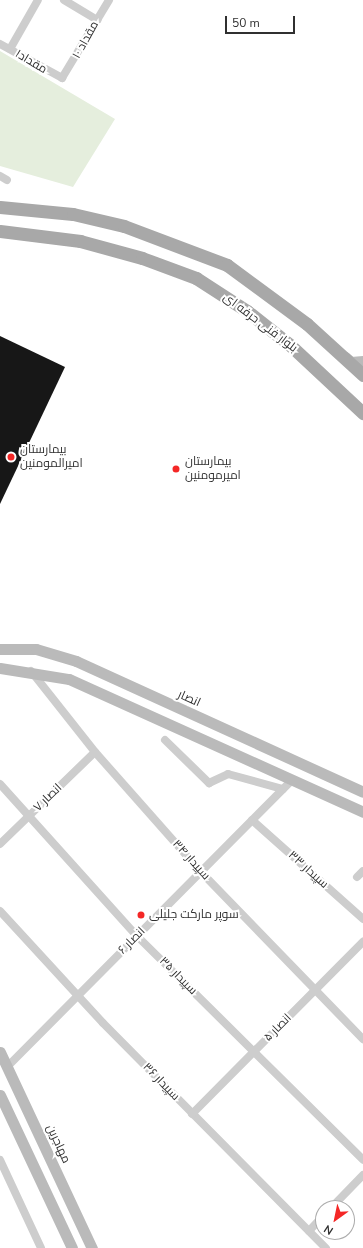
<!DOCTYPE html>
<html>
<head>
<meta charset="utf-8">
<style>
  body { margin:0 }
  #map { position:relative; width:363px; height:1248px; overflow:hidden; background:#fff; font-family:"Nunito Sans",Cairo,sans-serif }
  div>[style] { position:absolute }
  [style*='--x'] { left:calc(var(--x)*1px); top:calc(var(--y)*1px); width:calc(var(--w)*1px); rotate:calc(var(--a)*1deg) }
  .green>* { inset:0; background:#e5eedd }
  .building>* { inset:0; background:#171717 }
  .street>* { height:8px; margin:-4px; padding:0 4px; transform-origin:4px; border-radius:4px; background:#cdcdcd }
  .secondary>* { height:11px; margin:-5.5px; padding:0 5.5px; transform-origin:5.5px; border-radius:5.5px; background:#bababa }
  .primary>* { height:13px; margin:-6.5px; padding:0 6.5px; transform-origin:6.5px; border-radius:6.5px; background:#a8a8a8 }
  .dots>* { width:11px; height:11px; translate:-50% -50%; box-sizing:border-box; border:2px solid #fff; border-radius:50% }
  span { translate:-50% -50%; white-space:nowrap; text-align:center; line-height:1.15; -webkit-text-stroke:4px #fff; paint-order:stroke }
  .street-label { font-size:12px; color:#303030 }
  .poi-label { font-size:12px; color:#303030 }
  .left { translate:0 -50%; text-align:left }
  .north { position:absolute; left:315px; top:1200px; width:40px; height:40px; box-sizing:border-box; background:#fff; border:1px solid #acacac; border-radius:50%; rotate:213deg; font-size:11px; font-weight:700; line-height:16px; text-align:center; color:#303030 }
  .north::after { content:''; display:block; margin:auto; width:14px; height:18px; background:#f42726; clip-path:polygon(50% 0,100% 100%,50% 72%,0 100%) }
  .scale { position:absolute; left:225px; top:16px; width:70px; height:18px; box-sizing:border-box; border:2px solid #303030; border-top:0; padding-left:5px; font-size:12px; line-height:14px; white-space:nowrap; color:#303030; -webkit-text-stroke:3px #fff; paint-order:stroke }
</style>
</head>
<body>
<div id="map">
  <div class="green">
    <div style="clip-path:polygon(0 51px,115px 119px,73px 187px,0 166px)"></div>
  </div>
  <div class="building">
    <div style="clip-path:polygon(0 336px,65px 367px,0 504px)"></div>
  </div>
  <div class="street">
    <div style="--x:64;--y:0;--w:39;--a:31"></div>
    <div style="--x:0;--y:44;--w:71;--a:28.7"></div>
    <div style="--x:62;--y:78;--w:91;--a:-58.9"></div>
    <div style="--x:10;--y:49;--w:56;--a:-60.3"></div>
    <div style="--x:0;--y:176;--w:8;--a:30"></div>
    <div style="--x:31;--y:671;--w:103;--a:51.7"></div>
    <div style="--x:95;--y:752;--w:160;--a:48.5"></div>
    <div style="--x:201;--y:872;--w:233;--a:45.9"></div>
    <div style="--x:165;--y:740;--w:62;--a:44.3"></div>
    <div style="--x:209;--y:783;--w:21;--a:-25"></div>
    <div style="--x:228;--y:774;--w:57;--a:15.3"></div>
    <div style="--x:0;--y:784;--w:205;--a:48"></div>
    <div style="--x:137;--y:936;--w:318;--a:44.7"></div>
    <div style="--x:252;--y:820;--w:149;--a:41.7"></div>
    <div style="--x:0;--y:844;--w:132;--a:-44.1"></div>
    <div style="--x:357;--y:877;--w:8;--a:-45"></div>
    <div style="--x:0;--y:911;--w:152;--a:47.4"></div>
    <div style="--x:103;--y:1023;--w:317;--a:45.3"></div>
    <div style="--x:7;--y:1067;--w:404;--a:-45.2"></div>
    <div style="--x:192;--y:1114;--w:243;--a:-45.2"></div>
    <div style="--x:0;--y:1160;--w:97;--a:65"></div>
    <div style="--x:331;--y:1208;--w:46;--a:-45.9"></div>
    <div style="--x:309;--y:1231;--w:21;--a:-47"></div>
  </div>
  <div class="secondary">
    <div style="--x:345;--y:357;--w:8;--a:40"></div>
    <div style="--x:351;--y:362;--w:12;--a:-5"></div>
    <div style="--x:0;--y:649;--w:36;--a:0"></div>
    <div style="--x:36;--y:649;--w:42;--a:16.7"></div>
    <div style="--x:76;--y:661;--w:315;--a:24.5"></div>
    <div style="--x:0;--y:668;--w:70;--a:9.1"></div>
    <div style="--x:69;--y:679;--w:323;--a:24.3"></div>
    <div style="--x:0;--y:1052;--w:217;--a:64.9"></div>
    <div style="--x:0;--y:1095;--w:169;--a:64.8"></div>
  </div>
  <div class="primary">
    <div style="--x:0;--y:207;--w:73;--a:5.5"></div>
    <div style="--x:73;--y:214;--w:52;--a:13.2"></div>
    <div style="--x:124;--y:226;--w:110;--a:20.7"></div>
    <div style="--x:227;--y:265;--w:99;--a:36.4"></div>
    <div style="--x:307;--y:324;--w:76;--a:42.3"></div>
    <div style="--x:0;--y:231;--w:81;--a:7.1"></div>
    <div style="--x:80;--y:241;--w:64;--a:15.3"></div>
    <div style="--x:142;--y:258;--w:58;--a:20.3"></div>
    <div style="--x:196;--y:278;--w:61;--a:32.9"></div>
    <div style="--x:247;--y:311;--w:55;--a:38.3"></div>
    <div style="--x:290;--y:345;--w:100;--a:43"></div>
  </div>
  <div class="dots">
    <div style="left:11px;top:457px;background:#f42726"></div>
    <div style="left:176px;top:469px;background:#f42726"></div>
    <div style="left:141px;top:915px;background:#f42726"></div>
  </div>
  <div class="street-label">
    <span style="left:86px;top:40px;rotate:-61deg">مقداد ۱۰</span>
    <span style="left:31px;top:62px;rotate:31deg">مقداد۱</span>
    <span style="left:260px;top:323px;rotate:37deg">بلوار فنی حرفه ای</span>
    <span style="left:189px;top:699px;rotate:24deg">انصار</span>
    <span style="left:48px;top:798px;rotate:-44deg">انصار ۷</span>
    <span style="left:191px;top:860px;rotate:48deg">سپیدار ۳۴</span>
    <span style="left:308px;top:870px;rotate:42deg">سپیدار ۳۳</span>
    <span style="left:132px;top:941px;rotate:-45deg">انصار ۶</span>
    <span style="left:178px;top:976px;rotate:45deg">سپیدار ۳۵</span>
    <span style="left:278px;top:1028px;rotate:-45deg">انصار ۵</span>
    <span style="left:161px;top:1082px;rotate:46deg">سپیدار ۳۶</span>
    <span style="left:58px;top:1144px;rotate:65deg">مهاجرین</span>
  </div>
  <div class="poi-label">
    <span class="left" style="left:20px;top:457px">بیمارستان<br>امیرالمومنین</span>
    <span class="left" style="left:185px;top:469px">بیمارستان<br>امیرمومنین</span>
    <span class="left" style="left:149px;top:915px">سوپر مارکت جلیلی</span>
  </div>
  <div class="north">N</div>
  <div class="scale">50 m</div>
</div>
</body>
</html>
